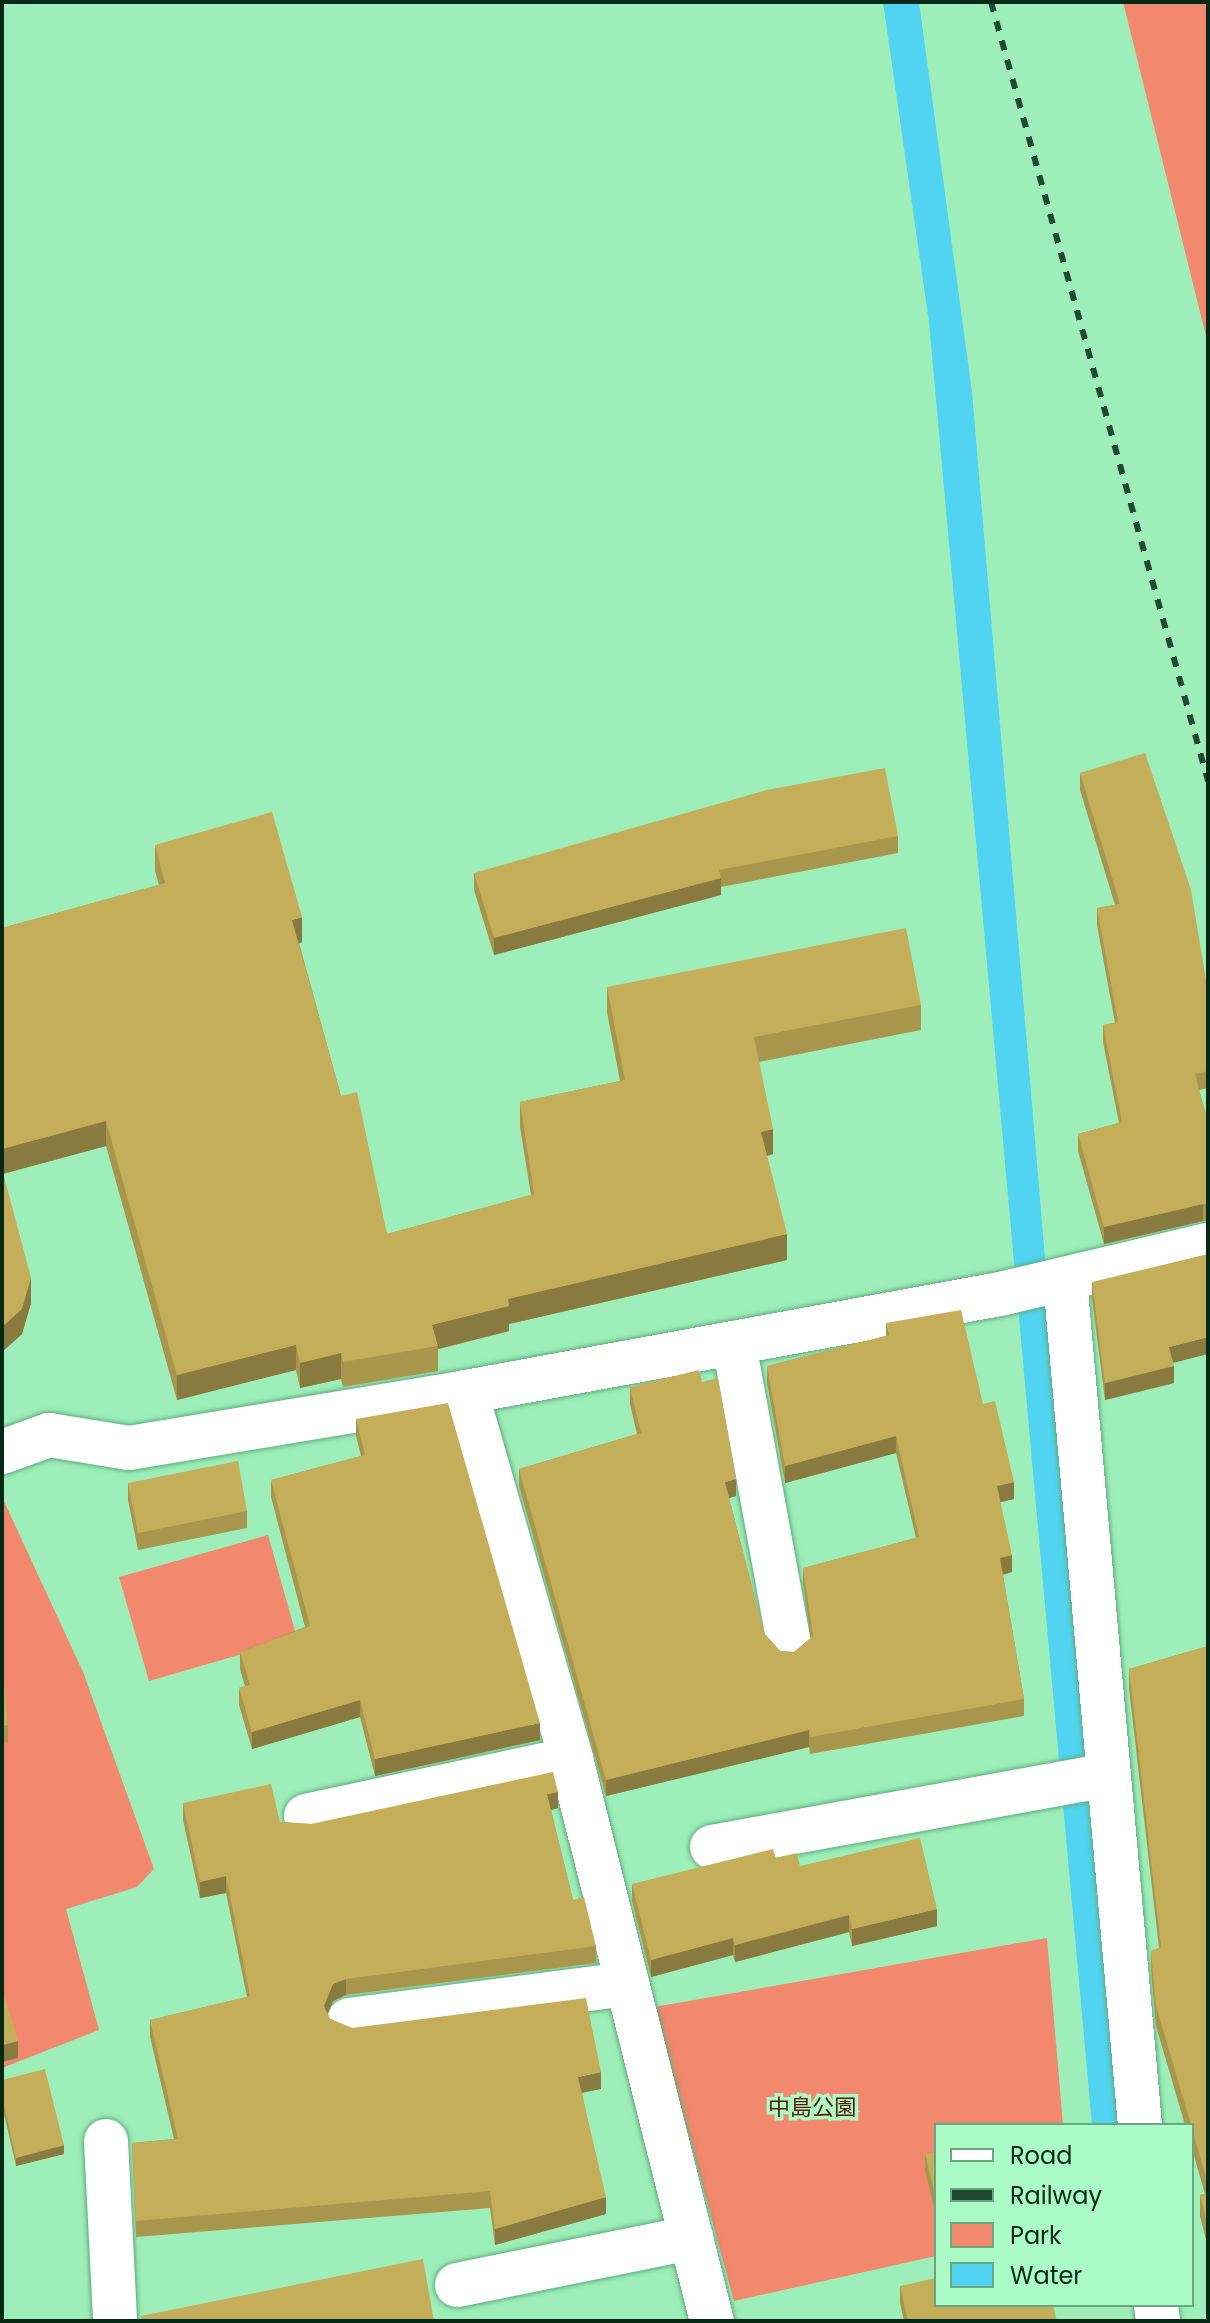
<!DOCTYPE html>
<html>
<head>
<meta charset="utf-8">
<style>
  body { margin:0 }
  #map { position:relative; width:1210px; height:2323px; overflow:hidden; background:#9deeb9; font-family:Poppins,"Noto Sans JP",sans-serif }
  div>[style] { position:absolute }
  [style*='--x'] { left:calc(var(--x)*1px); top:calc(var(--y)*1px); width:calc(var(--w)*1px); rotate:calc(var(--a)*1deg) }
  .green>* { inset:0; background:#f2886d }
  .water>* { inset:0; background:#51d4f1 }
  .roads { filter:drop-shadow(0 0 2px #5dac7b) drop-shadow(0 0 2px #5dac7b) }
  .street>* { height:44px; margin:-22px; padding:0 22px; transform-origin:22px; border-radius:22px; background:#fff }
  .rail>* { height:6px; margin-top:-3px; transform-origin:0; background:repeating-linear-gradient(90deg,#1f4a31 0 10px,transparent 0 20px) }
  .wall>* { inset:0; background:#a9964d }
  .shaded-wall>* { inset:0; background:#897a3f }
  .building>* { inset:0; background:#c4ae5a }
  span { translate:-50% -50%; white-space:nowrap; text-align:center; line-height:1.15; -webkit-text-stroke:7px #aafbc6; paint-order:stroke }
  .park-label { font-size:22px; color:#5d1503 }
  .frame { position:absolute; inset:0; border:4px solid #062916; pointer-events:none }
  .legend { position:absolute; left:934px; top:2123px; width:260px; height:184px; box-sizing:border-box; background:#aafbc6; border:2px solid #68a780; margin:0; padding:10px 14px; list-style:none; font-size:24px; color:#062916 }
  .legend li { display:flex; align-items:center; gap:16px; height:40px }
  .legend b { width:40px; border:2px solid #68a780 }
</style>
</head>
<body>
<div id="map">
  <div class="green">
    <div style="clip-path:polygon(1123px 2px,1208px 2px,1208px 344px)"></div>
    <div style="clip-path:polygon(2px 1497px,83px 1672px,154px 1869px,137px 1887px,66px 1909px,99px 2030px,2px 2068px)"></div>
    <div style="clip-path:polygon(268px 1535px,297px 1638px,149px 1681px,119px 1577px)"></div>
    <div style="clip-path:polygon(1047px 1938px,1063px 2125px,936px 2125px,936px 2256px,734px 2301px,654px 2007px)"></div>
  </div>
  <div class="water">
    <div style="clip-path:polygon(883px 2px,919px 2px,972px 392px,1118px 2125px,1092px 2125px,929px 322px)"></div>
  </div>
  <div class="roads">
    <div class="street">
      <div style="--x:1065;--y:1280;--w:848;--a:84.93"></div>
      <div style="--x:734;--y:1344;--w:306;--a:79.6"></div>
      <div style="--x:466;--y:1392;--w:382;--a:74"></div>
      <div style="--x:571;--y:1759;--w:579;--a:75.92"></div>
      <div style="--x:2;--y:1452;--w:50;--a:-19.9"></div>
      <div style="--x:49;--y:1435;--w:81;--a:9.2"></div>
      <div style="--x:129;--y:1448;--w:342;--a:-9.4"></div>
      <div style="--x:466;--y:1392;--w:543;--a:-10.4"></div>
      <div style="--x:1000;--y:1294;--w:214;--a:-13.3"></div>
      <div style="--x:306;--y:1816;--w:271;--a:-12.1"></div>
      <div style="--x:712;--y:1847;--w:402;--a:-10.3"></div>
      <div style="--x:349;--y:2020;--w:280;--a:-7.4"></div>
      <div style="--x:106;--y:2141;--w:180;--a:87.1"></div>
      <div style="--x:457;--y:2285;--w:239;--a:-11.4"></div>
      <div style="--x:1156;--y:2305;--w:16;--a:83"></div>
    </div>
  </div>
  <div class="rail">
    <div style="--x:991;--y:2;--w:809;--a:74.43"></div>
  </div>
  <div class="wall">
    <div style="clip-path:polygon(1080px 773px,1208px 992px,1208px 1088px,1199px 1090px,1208px 1122px,1208px 1221px,1203px 1221px,1104px 1244px,1078px 1151px,1078px 1134px,1119px 1123px,1103px 1042px,1103px 1025px,1115px 1023px,1097px 925px,1097px 908px,1115px 905px,1080px 790px)"></div>
    <div style="clip-path:polygon(898px 836px,898px 853px,721px 887px,721px 895px,494px 955px,474px 890px,474px 873px)"></div>
    <div style="clip-path:polygon(155px 845px,302px 942px,299px 943px,341px 1096px,387px 1234px,531px 1195px,520px 1127px,520px 1102px,620px 1081px,607px 1012px,607px 987px,921px 1005px,921px 1030px,759px 1062px,773px 1154px,767px 1156px,787px 1260px,509px 1324px,509px 1331px,438px 1349px,438px 1371px,343px 1387px,341px 1379px,300px 1388px,296px 1370px,177px 1400px,106px 1146px,3px 1174px,31px 1303px,22px 1334px,2px 1352px,2px 928px,159px 885px,155px 871px)"></div>
    <div style="clip-path:polygon(1092px 1282px,1173px 1363px,1174px 1383px,1105px 1400px,1092px 1299px)"></div>
    <div style="clip-path:polygon(886px 1323px,983px 1404px,1014px 1499px,1000px 1502px,1012px 1572px,1003px 1575px,1024px 1699px,1024px 1716px,810px 1754px,809px 1747px,606px 1796px,519px 1486px,519px 1469px,637px 1434px,630px 1404px,630px 1387px,736px 1496px,729px 1498px,764px 1633px,780px 1651px,794px 1652px,811px 1638px,803px 1584px,803px 1568px,916px 1538px,896px 1453px,785px 1483px,767px 1383px,767px 1366px,886px 1336px)"></div>
    <div style="clip-path:polygon(356px 1419px,540px 1740px,375px 1776px,360px 1717px,252px 1749px,239px 1705px,239px 1688px,245px 1686px,240px 1669px,240px 1652px,305px 1627px,271px 1497px,271px 1480px,361px 1456px,356px 1436px)"></div>
    <div style="clip-path:polygon(128px 1483px,247px 1511px,247px 1528px,138px 1550px,128px 1500px)"></div>
    <div style="clip-path:polygon(1208px 1646px,1208px 2248px,1200px 2216px,1200px 2195px,1205px 2194px,1192px 2149px,1192px 2125px,1185px 2125px,1156px 2026px,1151px 1971px,1151px 1951px,1159px 1948px,1129px 1689px,1129px 1669px)"></div>
    <div style="clip-path:polygon(2px 1680px,8px 1725px,8px 1742px,2px 1743px)"></div>
    <div style="clip-path:polygon(183px 1803px,280px 1822px,311px 1824px,558px 1808px,551px 1810px,573px 1900px,596px 1946px,596px 1963px,346px 1995px,333px 2001px,328px 2014px,330px 2019px,352px 2028px,601px 2089px,582px 2093px,606px 2214px,495px 2245px,490px 2208px,136px 2237px,132px 2143px,174px 2139px,150px 2037px,150px 2020px,247px 1997px,226px 1893px,200px 1898px,183px 1820px)"></div>
    <div style="clip-path:polygon(776px 1858px,800px 1866px,937px 1926px,852px 1946px,849px 1932px,735px 1962px,733px 1955px,651px 1977px,632px 1901px,632px 1884px)"></div>
    <div style="clip-path:polygon(2px 2080px,64px 2154px,16px 2166px,2px 2105px)"></div>
    <div style="clip-path:polygon(936px 2152px,936px 2215px,925px 2171px,925px 2154px)"></div>
    <div style="clip-path:polygon(900px 2286px,1057px 2321px,904px 2321px,900px 2303px)"></div>
  </div>
  <div class="shaded-wall">
    <div style="clip-path:polygon(721px 878px,721px 895px,494px 955px,494px 938px)"></div>
    <div style="clip-path:polygon(302px 917px,302px 942px,292px 946px,292px 920px)"></div>
    <div style="clip-path:polygon(106px 1121px,106px 1146px,2px 1174px,2px 1149px)"></div>
    <div style="clip-path:polygon(773px 1129px,773px 1154px,761px 1157px,761px 1132px)"></div>
    <div style="clip-path:polygon(1203px 1204px,1203px 1221px,1104px 1244px,1104px 1227px)"></div>
    <div style="clip-path:polygon(787px 1234px,787px 1260px,509px 1324px,509px 1331px,438px 1349px,432px 1325px,508px 1299px)"></div>
    <div style="clip-path:polygon(31px 1278px,31px 1303px,22px 1334px,2px 1352px,2px 1327px)"></div>
    <div style="clip-path:polygon(1208px 1337px,1208px 1354px,1169px 1364px,1169px 1347px)"></div>
    <div style="clip-path:polygon(296px 1345px,296px 1370px,177px 1400px,177px 1375px)"></div>
    <div style="clip-path:polygon(341px 1353px,341px 1379px,300px 1388px,300px 1363px)"></div>
    <div style="clip-path:polygon(1174px 1366px,1174px 1383px,1105px 1400px,1105px 1383px)"></div>
    <div style="clip-path:polygon(896px 1436px,896px 1453px,785px 1483px,785px 1466px)"></div>
    <div style="clip-path:polygon(736px 1479px,736px 1496px,725px 1499px,725px 1482px)"></div>
    <div style="clip-path:polygon(1014px 1482px,1014px 1499px,997px 1503px,997px 1486px)"></div>
    <div style="clip-path:polygon(1012px 1555px,1012px 1572px,1000px 1575px,1000px 1558px)"></div>
    <div style="clip-path:polygon(360px 1700px,360px 1717px,252px 1749px,252px 1732px)"></div>
    <div style="clip-path:polygon(540px 1723px,540px 1740px,375px 1776px,375px 1759px)"></div>
    <div style="clip-path:polygon(809px 1730px,809px 1747px,606px 1796px,606px 1780px)"></div>
    <div style="clip-path:polygon(558px 1792px,558px 1808px,547px 1811px,547px 1794px)"></div>
    <div style="clip-path:polygon(226px 1876px,226px 1893px,200px 1898px,200px 1882px)"></div>
    <div style="clip-path:polygon(937px 1909px,937px 1926px,852px 1946px,852px 1929px)"></div>
    <div style="clip-path:polygon(849px 1915px,849px 1932px,735px 1962px,735px 1945px)"></div>
    <div style="clip-path:polygon(733px 1938px,733px 1955px,651px 1977px,651px 1960px)"></div>
    <div style="clip-path:polygon(346px 1979px,346px 1995px,333px 2001px,324px 2022px,324px 2006px,333px 1984px)"></div>
    <div style="clip-path:polygon(18px 2041px,18px 2058px,2px 2062px,2px 2045px)"></div>
    <div style="clip-path:polygon(601px 2072px,601px 2089px,578px 2093px,578px 2077px)"></div>
    <div style="clip-path:polygon(64px 2145px,64px 2154px,16px 2166px,16px 2158px)"></div>
    <div style="clip-path:polygon(606px 2197px,606px 2214px,495px 2245px,495px 2229px)"></div>
  </div>
  <div class="building">
    <div style="clip-path:polygon(1145px 753px,1191px 890px,1208px 992px,1208px 1071px,1195px 1074px,1208px 1122px,1208px 1204px,1203px 1204px,1104px 1227px,1078px 1134px,1122px 1122px,1103px 1025px,1118px 1022px,1097px 908px,1120px 904px,1080px 773px)"></div>
    <div style="clip-path:polygon(885px 768px,898px 836px,719px 870px,721px 878px,494px 938px,474px 873px,767px 790px)"></div>
    <div style="clip-path:polygon(272px 812px,302px 917px,292px 920px,341px 1096px,357px 1092px,387px 1234px,534px 1194px,520px 1102px,625px 1080px,607px 987px,906px 928px,921px 1005px,754px 1037px,773px 1129px,761px 1132px,787px 1234px,508px 1299px,509px 1306px,432px 1325px,438px 1346px,343px 1362px,341px 1353px,300px 1363px,296px 1345px,177px 1375px,106px 1121px,2px 1149px,2px 928px,165px 883px,155px 845px)"></div>
    <div style="clip-path:polygon(2px 1169px,31px 1278px,22px 1309px,2px 1327px)"></div>
    <div style="clip-path:polygon(1208px 1254px,1208px 1337px,1169px 1347px,1174px 1366px,1105px 1383px,1092px 1282px)"></div>
    <div style="clip-path:polygon(961px 1310px,983px 1404px,995px 1401px,1014px 1482px,997px 1486px,1012px 1555px,1000px 1558px,1024px 1699px,810px 1737px,809px 1730px,606px 1780px,519px 1469px,641px 1433px,630px 1387px,699px 1370px,702px 1382px,718px 1378px,736px 1479px,725px 1482px,764px 1633px,780px 1651px,794px 1652px,813px 1636px,803px 1568px,919px 1537px,896px 1436px,785px 1466px,767px 1366px,889px 1335px,886px 1323px)"></div>
    <div style="clip-path:polygon(448px 1403px,540px 1723px,375px 1759px,360px 1700px,252px 1732px,239px 1688px,250px 1685px,240px 1652px,310px 1626px,271px 1480px,365px 1455px,356px 1419px)"></div>
    <div style="clip-path:polygon(238px 1461px,247px 1511px,138px 1533px,128px 1483px)"></div>
    <div style="clip-path:polygon(1208px 1646px,1208px 2184px,1192px 2129px,1192px 2125px,1191px 2125px,1156px 2006px,1151px 1951px,1161px 1947px,1129px 1669px)"></div>
    <div style="clip-path:polygon(2px 1680px,4px 1680px,8px 1725px,2px 1726px)"></div>
    <div style="clip-path:polygon(553px 1772px,558px 1792px,547px 1794px,573px 1900px,584px 1897px,596px 1946px,346px 1979px,333px 1984px,324px 2006px,330px 2019px,352px 2028px,586px 1998px,601px 2072px,578px 2077px,606px 2197px,495px 2229px,490px 2191px,136px 2221px,132px 2143px,178px 2139px,150px 2020px,250px 1996px,226px 1876px,200px 1882px,183px 1803px,271px 1784px,280px 1822px,311px 1824px)"></div>
    <div style="clip-path:polygon(920px 1838px,937px 1909px,852px 1929px,849px 1915px,735px 1945px,733px 1938px,651px 1960px,632px 1884px,773px 1849px,776px 1858px,797px 1853px,800px 1866px)"></div>
    <div style="clip-path:polygon(2px 1988px,18px 2041px,2px 2045px)"></div>
    <div style="clip-path:polygon(45px 2069px,64px 2145px,16px 2158px,2px 2096px,2px 2080px)"></div>
    <div style="clip-path:polygon(936px 2152px,936px 2198px,925px 2154px)"></div>
    <div style="clip-path:polygon(1208px 2193px,1208px 2227px,1200px 2195px)"></div>
    <div style="clip-path:polygon(423px 2259px,434px 2321px,142px 2321px,141px 2316px)"></div>
    <div style="clip-path:polygon(936px 2278px,936px 2305px,1053px 2305px,1057px 2321px,908px 2321px,900px 2286px)"></div>
  </div>
  <div class="park-label">
    <span style="left:812px;top:2108px">中島公園</span>
  </div>
  <div class="frame"></div>
  <ul class="legend">
  <li><b style="height:10px;background:#fff"></b>Road</li>
  <li><b style="height:10px;background:#1f4a31"></b>Railway</li>
  <li><b style="height:22px;background:#f2886d"></b>Park</li>
  <li><b style="height:22px;background:#51d4f1"></b>Water</li>
  </ul>
</div>
</body>
</html>
